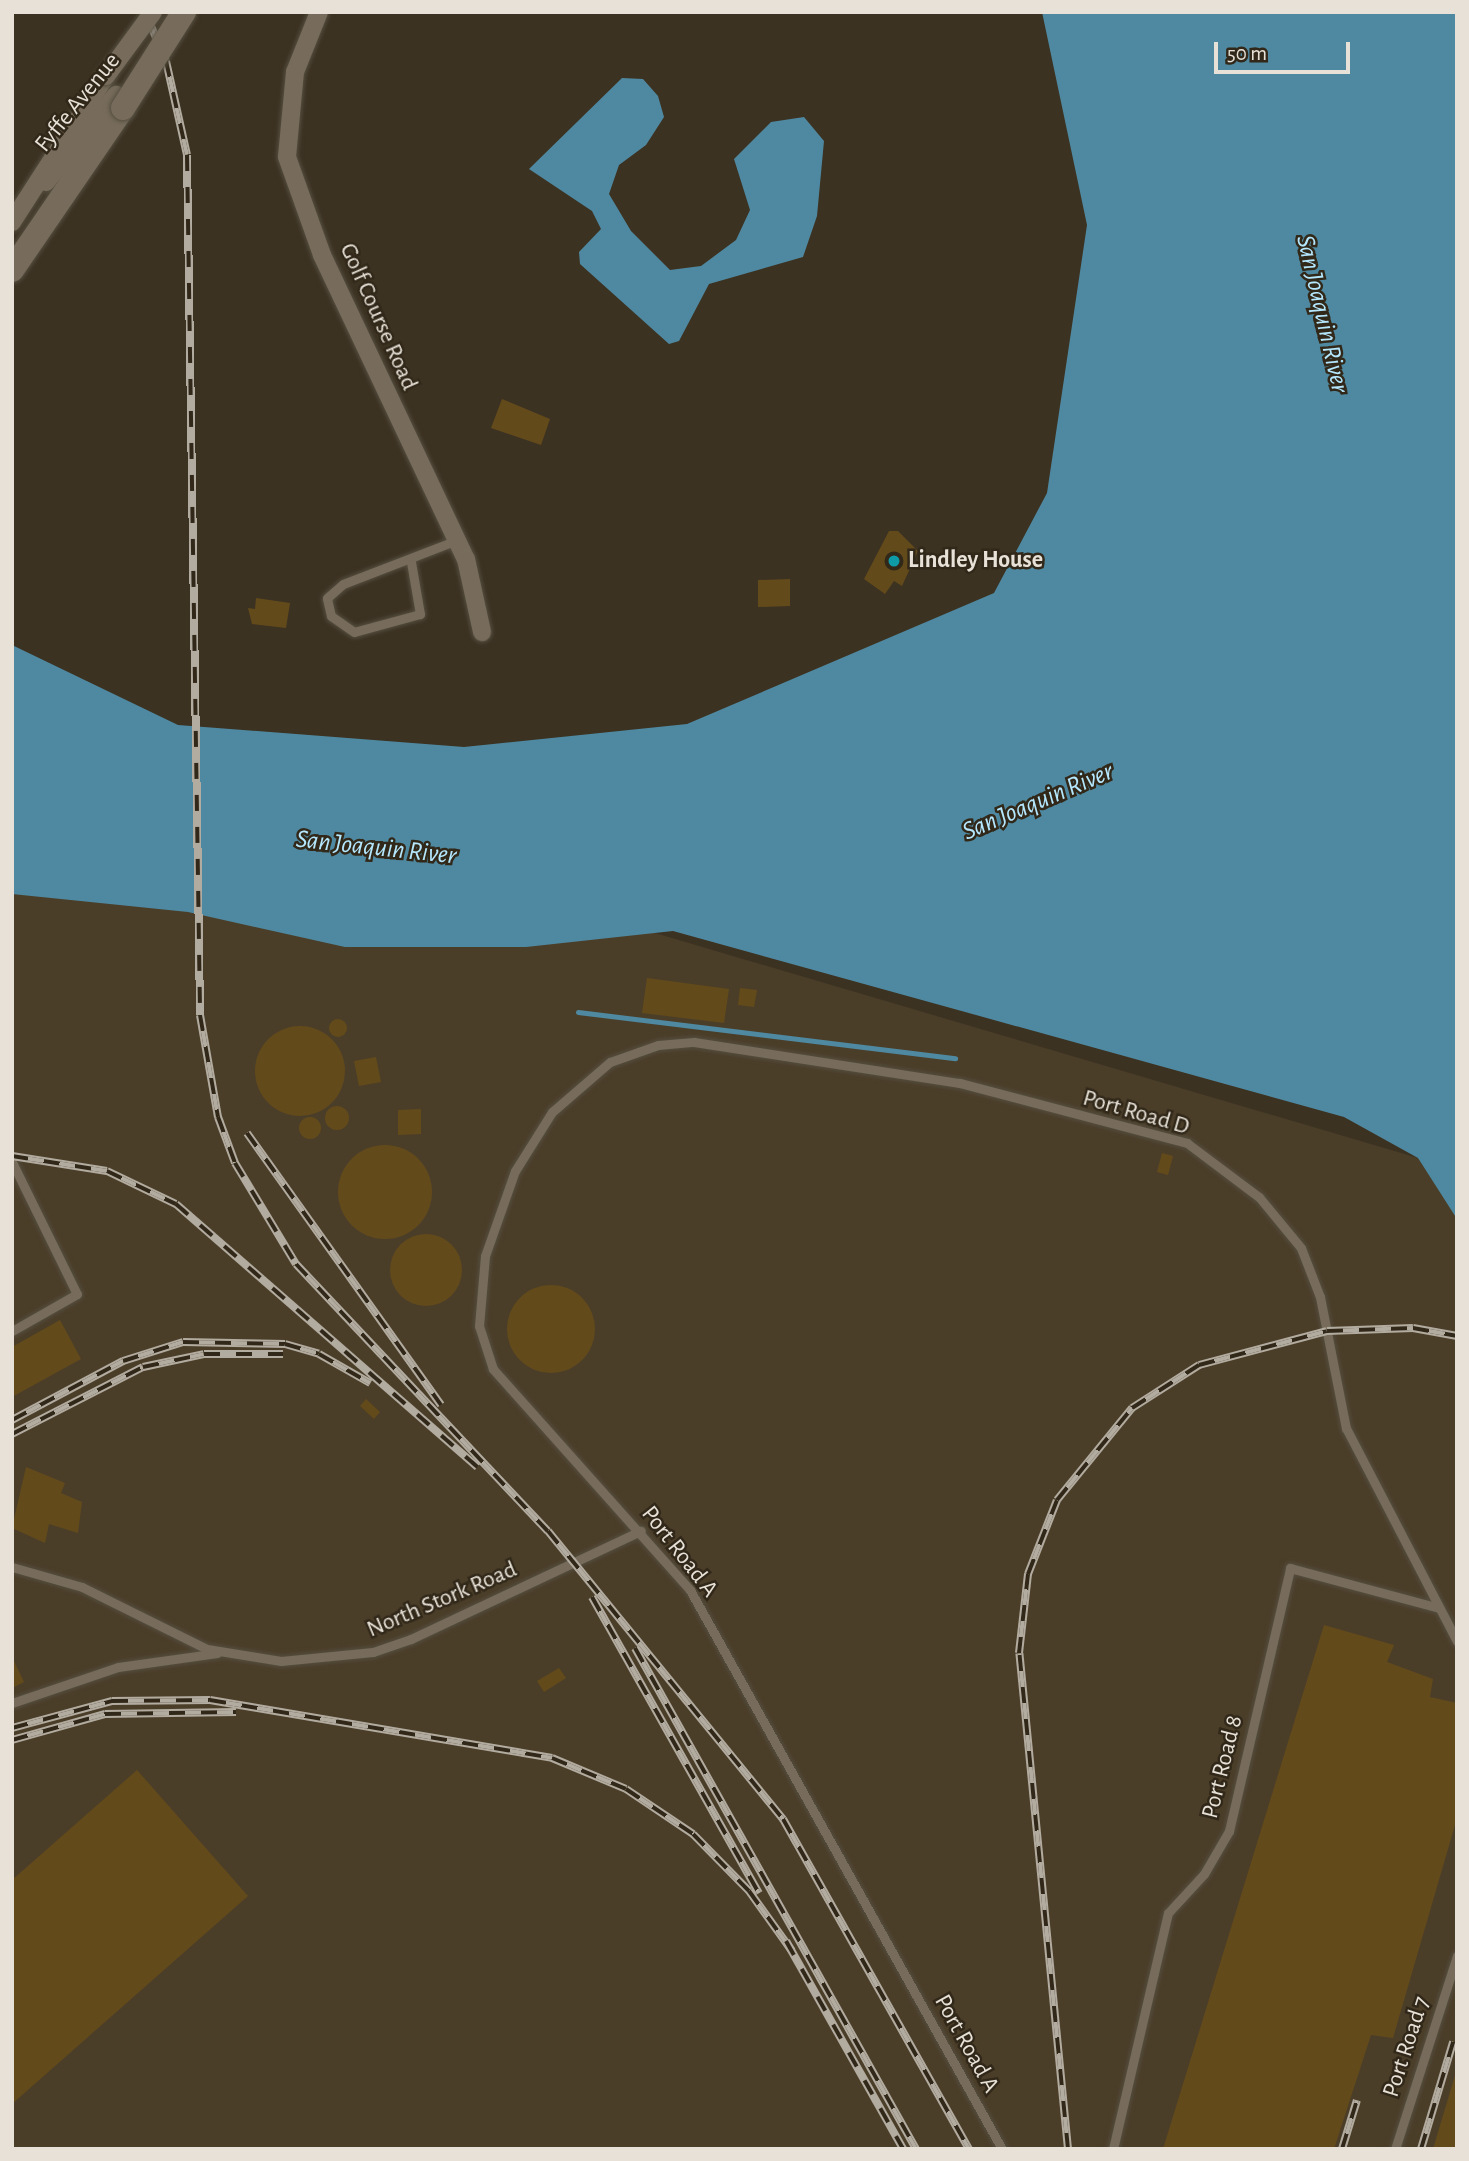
<!DOCTYPE html>
<html>
<head>
<meta charset="utf-8">
<style>
  body { margin:0 }
  #map { position:relative; width:1469px; height:2161px; overflow:hidden; background:#3c3222; font-family:"Alegreya Sans",sans-serif }
  div>[style] { position:absolute }
  [style*='--x'] { left:calc(var(--x)*1px); top:calc(var(--y)*1px); width:calc(var(--w)*1px); rotate:calc(var(--a)*1deg) }
  .built>* { inset:0; background:#4b3e29 }
  .water>* { inset:0; background:#4f89a1 }
  .stream>* { height:5px; margin:-2.5px; padding:0 2.5px; transform-origin:2.5px; border-radius:2.5px; background:#4f89a1 }
  .building>* { inset:0; background:#634a1b }
  .round { border-radius:50% }
  .roads { filter:drop-shadow(0 0 2px #554e40) drop-shadow(0 0 2px #554e40) }
  .lane>* { height:9px; margin:-4.5px; padding:0 4.5px; transform-origin:4.5px; border-radius:4.5px; background:#776c5b }
  .street>* { height:18px; margin:-9px; padding:0 9px; transform-origin:9px; border-radius:9px; background:#776c5b }
  .secondary>* { height:24px; margin:-12px; padding:0 12px; transform-origin:12px; border-radius:12px; background:#776c5b }
  .rail>* { height:8px; margin-top:-4px; transform-origin:0; background:repeating-linear-gradient(90deg,#312819 0 16px,#b2ab9f 0 32px); box-sizing:border-box; border-block:2px solid #b2ab9f }
  .bridges { filter:drop-shadow(0 0 2px #554e40) drop-shadow(0 0 2px #554e40) }
  .street-bridge>* { height:18px; margin:-9px; padding:0 9px; transform-origin:9px; border-radius:9px; background:#776c5b }
  .secondary-bridge>* { height:24px; margin:-12px; padding:0 12px; transform-origin:12px; border-radius:12px; background:#776c5b }
  .dots>* { width:19px; height:19px; translate:-50% -50%; box-sizing:border-box; border:4px solid #312819; border-radius:50% }
  span { translate:-50% -50%; white-space:nowrap; text-align:center; line-height:1.15; -webkit-text-stroke:5px #312819; paint-order:stroke }
  .street-label { font-size:24px; color:#e7e1d7 }
  .poi-label { font-size:24px; color:#e7e1d7; font-weight:700 }
  .left { translate:0 -50%; text-align:left }
  .water-label { font-size:26px; color:#b5e8ff; font-style:italic }
  .frame { position:absolute; inset:0; border:14px solid #e7e1d7; pointer-events:none }
  .scale { position:absolute; left:1214px; top:42px; width:136px; height:32px; box-sizing:border-box; border:4px solid #e7e1d7; border-top:0; padding-left:9px; font-size:21px; line-height:24px; white-space:nowrap; color:#e7e1d7; -webkit-text-stroke:5px #312819; paint-order:stroke }
</style>
</head>
<body>
<div id="map">
  <div class="built">
    <div style="clip-path:polygon(12px 855px,326px 887px,655px 933px,1418px 1158px,1457px 1217px,1457px 2149px,12px 2149px)"></div>
  </div>
  <div class="water">
    <div style="clip-path:polygon(1042px 12px,1457px 12px,1457px 1219px,1418px 1158px,1344px 1117px,673px 931px,526px 947px,345px 947px,188px 912px,12px 894px,12px 645px,178px 725px,464px 747px,687px 724px,994px 593px,1047px 493px,1087px 225px)"></div>
    <div style="clip-path:polygon(622px 78px,643px 79px,658px 96px,664px 117px,646px 145px,619px 165px,609px 194px,631px 231px,670px 270px,701px 266px,736px 240px,750px 210px,734px 159px,771px 122px,804px 117px,824px 141px,817px 216px,803px 257px,709px 284px,679px 341px,669px 344px,580px 264px,579px 252px,601px 229px,592px 211px,529px 169px)"></div>
  </div>
  <div class="stream">
    <div style="--x:578;--y:1012;--w:380;--a:7"></div>
  </div>
  <div class="building">
    <div style="clip-path:polygon(502px 399px,550px 419px,541px 445px,491px 428px)"></div>
    <div style="clip-path:polygon(889px 531px,898px 531px,918px 551px,902px 586px,894px 581px,885px 594px,864px 579px)"></div>
    <div style="clip-path:polygon(790px 579px,790px 606px,758px 607px,758px 580px)"></div>
    <div style="clip-path:polygon(256px 598px,290px 603px,286px 628px,252px 624px,248px 608px,255px 609px)"></div>
    <div style="clip-path:polygon(647px 978px,729px 989px,724px 1023px,642px 1013px)"></div>
    <div style="clip-path:polygon(740px 988px,757px 990px,754px 1007px,738px 1005px)"></div>
    <div class="round" style="left:329px;top:1019px;width:18px;height:18px"></div>
    <div class="round" style="left:255px;top:1026px;width:90px;height:90px"></div>
    <div style="clip-path:polygon(376px 1057px,381px 1082px,359px 1086px,354px 1061px)"></div>
    <div class="round" style="left:325px;top:1106px;width:24px;height:24px"></div>
    <div style="clip-path:polygon(421px 1109px,421px 1134px,398px 1135px,398px 1110px)"></div>
    <div class="round" style="left:299px;top:1117px;width:22px;height:22px"></div>
    <div class="round" style="left:338px;top:1145px;width:94px;height:94px"></div>
    <div style="clip-path:polygon(1162px 1153px,1173px 1156px,1168px 1175px,1157px 1172px)"></div>
    <div class="round" style="left:390px;top:1234px;width:72px;height:72px"></div>
    <div class="round" style="left:507px;top:1285px;width:88px;height:88px"></div>
    <div style="clip-path:polygon(60px 1320px,81px 1359px,12px 1397px,12px 1347px)"></div>
    <div style="clip-path:polygon(366px 1399px,380px 1412px,374px 1419px,360px 1406px)"></div>
    <div style="clip-path:polygon(26px 1467px,65px 1483px,61px 1493px,82px 1502px,78px 1533px,49px 1524px,45px 1543px,12px 1528px)"></div>
    <div style="clip-path:polygon(1324px 1625px,1394px 1645px,1387px 1662px,1433px 1679px,1430px 1697px,1457px 1703px,1457px 1818px,1393px 2038px,1371px 2035px,1334px 2149px,1163px 2149px)"></div>
    <div style="clip-path:polygon(12px 1657px,24px 1682px,12px 1688px)"></div>
    <div style="clip-path:polygon(559px 1668px,566px 1678px,544px 1692px,537px 1681px)"></div>
    <div style="clip-path:polygon(137px 1770px,248px 1896px,12px 2104px,12px 1880px)"></div>
    <div style="clip-path:polygon(1456px 2072px,1457px 2149px,1433px 2149px)"></div>
  </div>
  <div class="roads">
    <div class="lane">
      <div style="--x:411;--y:562;--w:53;--a:80.2"></div>
      <div style="--x:420;--y:614;--w:68;--a:164.7"></div>
      <div style="--x:354;--y:632;--w:28;--a:-145"></div>
      <div style="--x:331;--y:616;--w:18;--a:-103"></div>
      <div style="--x:327;--y:598;--w:21;--a:-41"></div>
      <div style="--x:343;--y:584;--w:122;--a:-21.1"></div>
      <div style="--x:12;--y:1162;--w:147;--a:63.8"></div>
      <div style="--x:77;--y:1294;--w:75;--a:150.4"></div>
      <div style="--x:12;--y:1567;--w:73;--a:15.9"></div>
      <div style="--x:82;--y:1587;--w:140;--a:26.4"></div>
      <div style="--x:207;--y:1649;--w:75;--a:9.2"></div>
      <div style="--x:281;--y:1661;--w:92;--a:-5.6"></div>
      <div style="--x:373;--y:1652;--w:40;--a:-18.9"></div>
      <div style="--x:411;--y:1639;--w:254;--a:-25.2"></div>
      <div style="--x:12;--y:1703;--w:112;--a:-18.8"></div>
      <div style="--x:118;--y:1667;--w:100;--a:-8"></div>
      <div style="--x:1002;--y:2149;--w:640;--a:-119.17"></div>
      <div style="--x:690;--y:1590;--w:296;--a:-131.7"></div>
      <div style="--x:493;--y:1369;--w:45;--a:-108"></div>
      <div style="--x:479;--y:1326;--w:70;--a:-85.1"></div>
      <div style="--x:485;--y:1256;--w:90;--a:-70.6"></div>
      <div style="--x:515;--y:1171;--w:70;--a:-57.9"></div>
      <div style="--x:552;--y:1112;--w:77;--a:-40.8"></div>
      <div style="--x:610;--y:1062;--w:51;--a:-19.5"></div>
      <div style="--x:658;--y:1045;--w:36;--a:-5"></div>
      <div style="--x:694;--y:1042;--w:269;--a:8.8"></div>
      <div style="--x:960;--y:1083;--w:235;--a:14.8"></div>
      <div style="--x:1187;--y:1143;--w:90;--a:36.9"></div>
      <div style="--x:1259;--y:1197;--w:66;--a:50.5"></div>
      <div style="--x:1301;--y:1248;--w:53;--a:68.8"></div>
      <div style="--x:1320;--y:1297;--w:134;--a:78.8"></div>
      <div style="--x:1346;--y:1428;--w:240;--a:62.5"></div>
      <div style="--x:1113;--y:2149;--w:242;--a:-76.9"></div>
      <div style="--x:1168;--y:1913;--w:53;--a:-47.3"></div>
      <div style="--x:1204;--y:1874;--w:50;--a:-59.8"></div>
      <div style="--x:1229;--y:1831;--w:270;--a:-76.9"></div>
      <div style="--x:1290;--y:1568;--w:154;--a:15"></div>
      <div style="--x:1395;--y:2149;--w:203;--a:-72.2"></div>
    </div>
    <div class="street">
      <div style="--x:319;--y:12;--w:65;--a:111.8"></div>
      <div style="--x:295;--y:72;--w:85;--a:95.4"></div>
      <div style="--x:287;--y:157;--w:104;--a:70.3"></div>
      <div style="--x:322;--y:255;--w:336;--a:64.7"></div>
      <div style="--x:466;--y:559;--w:75;--a:77.6"></div>
      <div style="--x:46;--y:182;--w:112;--a:-51.2"></div>
      <div style="--x:12;--y:222;--w:174;--a:-57.2"></div>
    </div>
    <div class="secondary">
      <div style="--x:12;--y:270;--w:196;--a:-55.6"></div>
    </div>
  </div>
  <div class="rail">
    <div style="--x:145;--y:12;--w:53;--a:66.8"></div>
    <div style="--x:166;--y:61;--w:96;--a:77.4"></div>
    <div style="--x:187;--y:155;--w:860;--a:89.13"></div>
    <div style="--x:200;--y:1015;--w:104;--a:80"></div>
    <div style="--x:218;--y:1117;--w:49;--a:69.7"></div>
    <div style="--x:235;--y:1163;--w:118;--a:58.9"></div>
    <div style="--x:296;--y:1264;--w:367;--a:46.7"></div>
    <div style="--x:548;--y:1531;--w:372;--a:50.8"></div>
    <div style="--x:783;--y:1819;--w:379;--a:60.6"></div>
    <div style="--x:247;--y:1133;--w:334;--a:54.5"></div>
    <div style="--x:12;--y:1156;--w:96;--a:9"></div>
    <div style="--x:107;--y:1171;--w:76;--a:25.6"></div>
    <div style="--x:176;--y:1204;--w:400;--a:41.1"></div>
    <div style="--x:12;--y:1420;--w:126;--a:-28"></div>
    <div style="--x:123;--y:1361;--w:63;--a:-17.6"></div>
    <div style="--x:183;--y:1342;--w:102;--a:1.1"></div>
    <div style="--x:285;--y:1344;--w:35;--a:16"></div>
    <div style="--x:319;--y:1354;--w:59;--a:29.6"></div>
    <div style="--x:12;--y:1434;--w:147;--a:-27.1"></div>
    <div style="--x:143;--y:1367;--w:62;--a:-12"></div>
    <div style="--x:204;--y:1354;--w:79;--a:0"></div>
    <div style="--x:592;--y:1597;--w:340;--a:60.6"></div>
    <div style="--x:635;--y:1648;--w:574;--a:60.71"></div>
    <div style="--x:12;--y:1728;--w:104;--a:-15.1"></div>
    <div style="--x:112;--y:1701;--w:98;--a:-0.6"></div>
    <div style="--x:210;--y:1700;--w:347;--a:9.6"></div>
    <div style="--x:552;--y:1758;--w:80;--a:22.7"></div>
    <div style="--x:626;--y:1789;--w:81;--a:33.9"></div>
    <div style="--x:693;--y:1834;--w:80;--a:45.5"></div>
    <div style="--x:749;--y:1891;--w:74;--a:54.4"></div>
    <div style="--x:12;--y:1740;--w:97;--a:-15.6"></div>
    <div style="--x:105;--y:1714;--w:131;--a:-0.9"></div>
    <div style="--x:786;--y:1941;--w:239;--a:60.6"></div>
    <div style="--x:1068;--y:2149;--w:498;--a:-95.6"></div>
    <div style="--x:1019;--y:1653;--w:80;--a:-83.5"></div>
    <div style="--x:1028;--y:1574;--w:79;--a:-68.6"></div>
    <div style="--x:1057;--y:1500;--w:119;--a:-50.8"></div>
    <div style="--x:1132;--y:1408;--w:80;--a:-32.7"></div>
    <div style="--x:1199;--y:1365;--w:132;--a:-14.9"></div>
    <div style="--x:1327;--y:1331;--w:86;--a:-2"></div>
    <div style="--x:1413;--y:1328;--w:45;--a:10.3"></div>
    <div style="--x:1342;--y:2149;--w:51;--a:-73"></div>
    <div style="--x:1421;--y:2149;--w:112;--a:-73.3"></div>
  </div>
  <div class="bridges">
    <div class="street-bridge">
      <div style="--x:106;--y:76;--w:79;--a:-53.7"></div>
    </div>
    <div class="secondary-bridge">
      <div style="--x:123;--y:108;--w:114;--a:-57.6"></div>
    </div>
  </div>
  <div class="dots">
    <div style="left:894px;top:561px;background:#0f9aa8"></div>
  </div>
  <div class="street-label">
    <span style="left:78px;top:103px;rotate:-51deg">Fyffe Avenue</span>
    <span style="left:378px;top:317px;rotate:66deg">Golf Course Road</span>
    <span style="left:1136px;top:1113px;rotate:16deg">Port Road D</span>
    <span style="left:679px;top:1552px;rotate:52deg">Port Road A</span>
    <span style="left:442px;top:1600px;rotate:-23deg">North Stork Road</span>
    <span style="left:1223px;top:1767px;rotate:-76deg">Port Road 8</span>
    <span style="left:966px;top:2044px;rotate:61deg">Port Road A</span>
    <span style="left:1407px;top:2047px;rotate:-72deg">Port Road 7</span>
  </div>
  <div class="poi-label">
    <span class="left" style="left:908px;top:561px">Lindley House</span>
  </div>
  <div class="water-label">
    <span style="left:1322px;top:314px;rotate:77deg">San Joaquin River</span>
    <span style="left:1038px;top:802px;rotate:-23deg">San Joaquin River</span>
    <span style="left:376px;top:848px;rotate:6deg">San Joaquin River</span>
  </div>
  <div class="frame"></div>
  <div class="scale">50 m</div>
</div>
</body>
</html>
